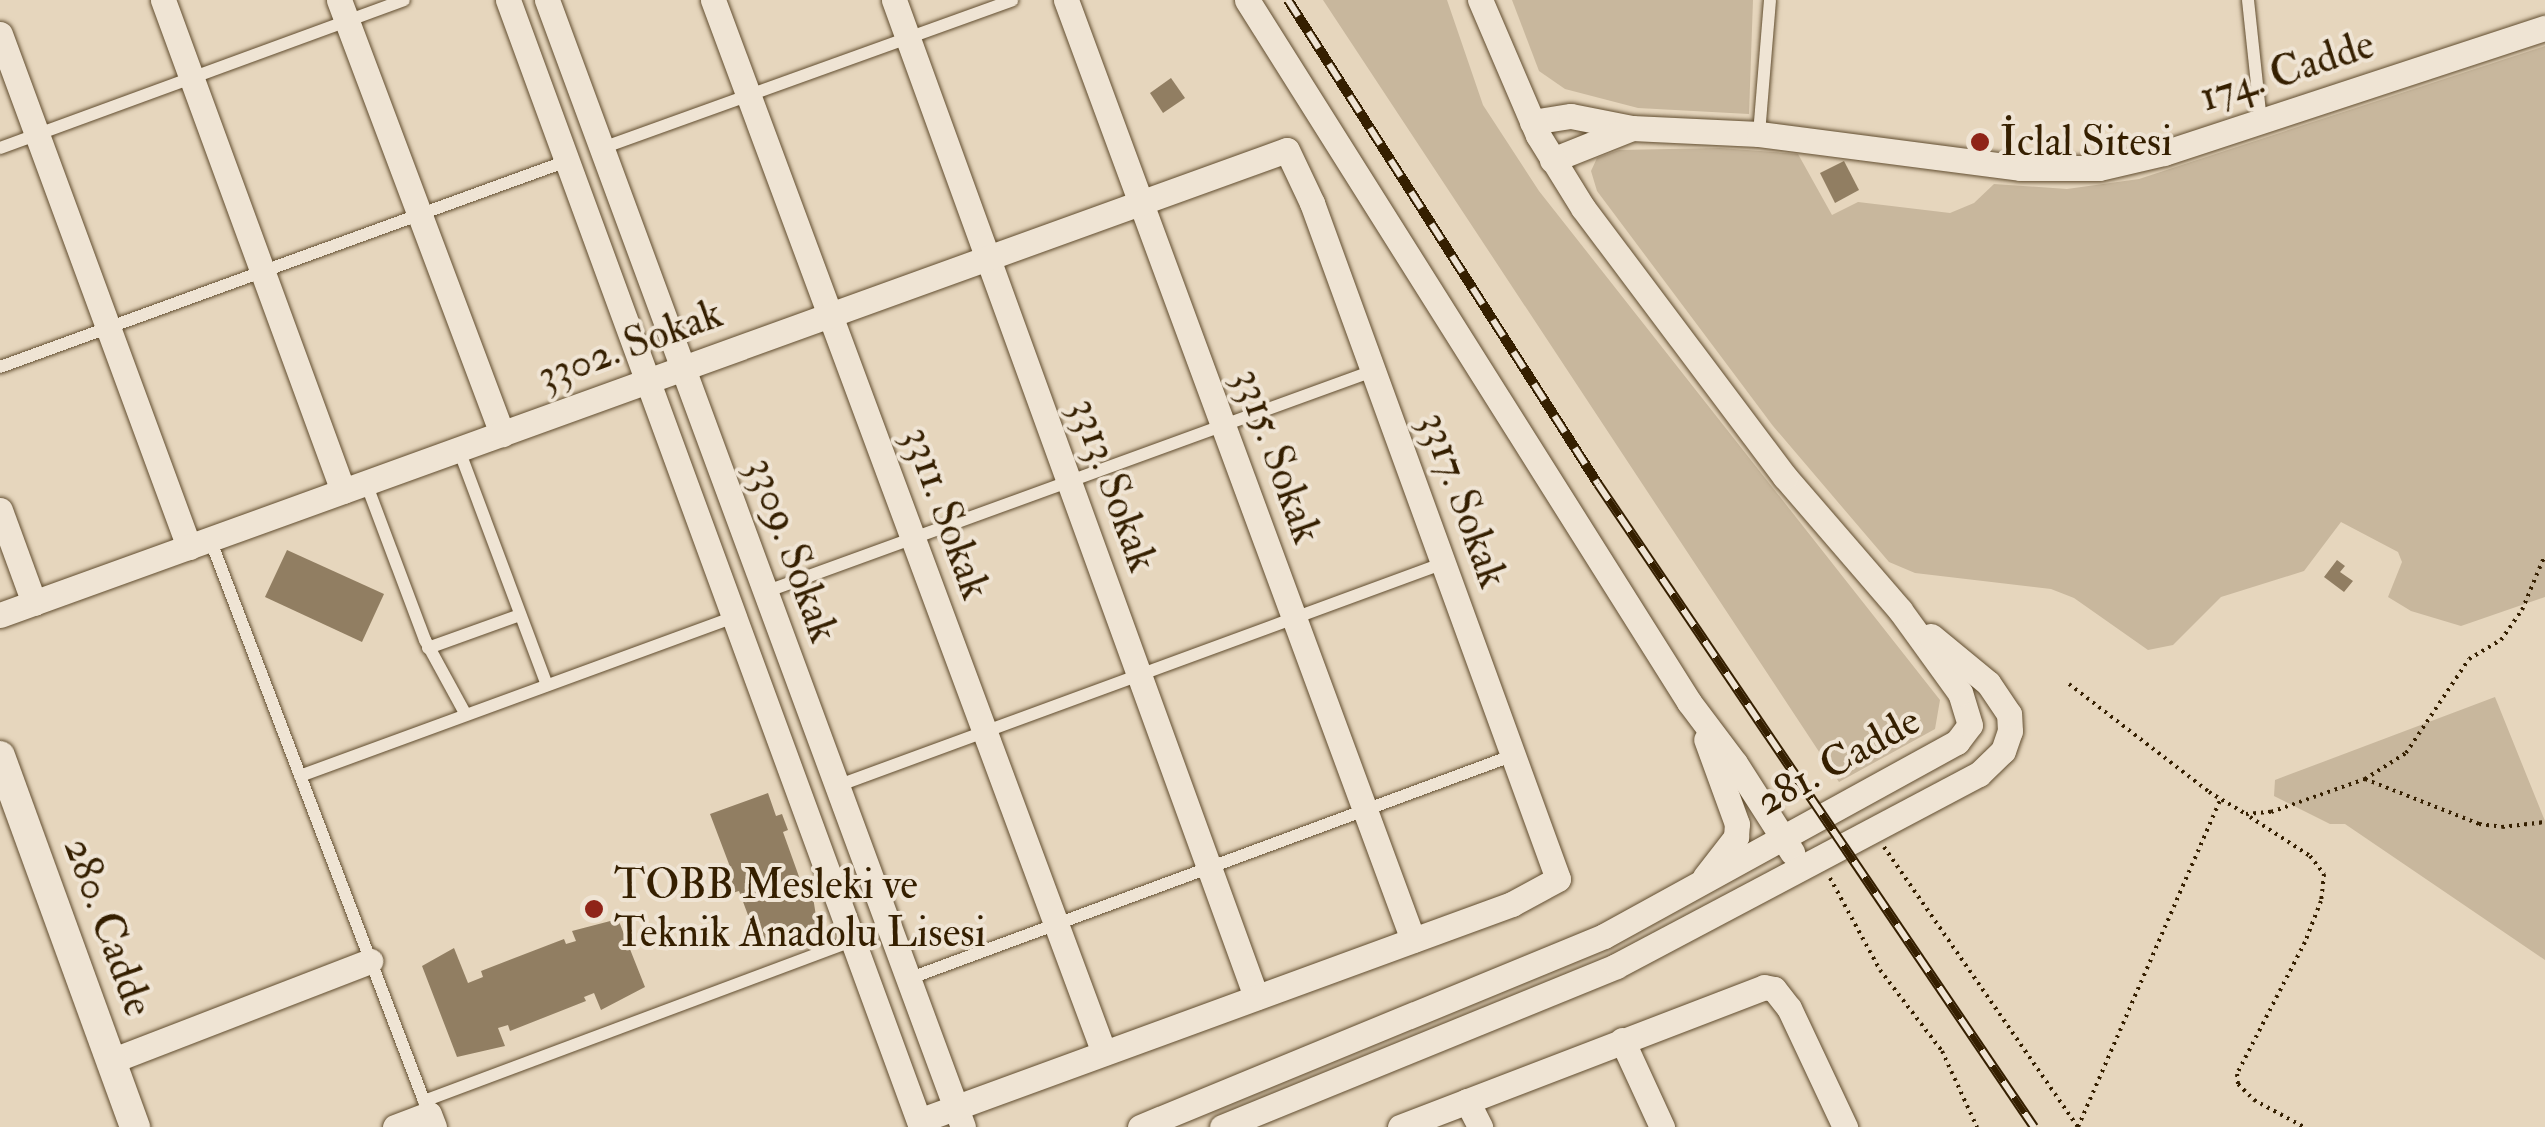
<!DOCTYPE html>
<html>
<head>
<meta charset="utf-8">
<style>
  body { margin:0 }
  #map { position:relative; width:2545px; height:1127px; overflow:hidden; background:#e6d6bd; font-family:"IM FELL Double Pica",serif }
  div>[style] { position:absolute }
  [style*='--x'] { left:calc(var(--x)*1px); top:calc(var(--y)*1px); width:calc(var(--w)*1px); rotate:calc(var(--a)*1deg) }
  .green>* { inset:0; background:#c8b79d }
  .building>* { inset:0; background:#917e62 }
  .path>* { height:4px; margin-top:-2px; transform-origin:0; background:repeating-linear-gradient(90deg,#351f00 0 2.5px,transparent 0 7.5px) }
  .roads { filter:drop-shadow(0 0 2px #614d2f) drop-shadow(0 0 2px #614d2f) }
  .service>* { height:12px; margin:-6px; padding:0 6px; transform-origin:6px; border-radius:6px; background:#efe4d4 }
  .minor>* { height:25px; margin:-12.5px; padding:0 12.5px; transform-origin:12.5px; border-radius:12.5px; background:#efe4d4 }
  .tertiary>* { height:30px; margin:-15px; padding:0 15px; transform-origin:15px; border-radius:15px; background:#efe4d4 }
  .rail>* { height:10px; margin-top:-5px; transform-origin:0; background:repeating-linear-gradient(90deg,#efe4d4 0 19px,#351f00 0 38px); box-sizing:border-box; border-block:2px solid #351f00 }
  .dots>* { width:28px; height:28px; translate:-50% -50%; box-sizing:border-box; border:5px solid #efe4d4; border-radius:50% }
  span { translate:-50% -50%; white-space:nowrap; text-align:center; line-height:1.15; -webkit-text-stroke:8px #efe4d4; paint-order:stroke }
  .street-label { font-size:42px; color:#351f00 }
  .poi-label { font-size:42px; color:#351f00 }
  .left { translate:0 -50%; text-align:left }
</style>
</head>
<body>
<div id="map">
  <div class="green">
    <div style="clip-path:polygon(1323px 0,1447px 0,1483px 105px,1539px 191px,1940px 700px,1935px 729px,1839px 782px)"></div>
    <div style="clip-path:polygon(1512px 0,1753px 0,1749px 114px,1638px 108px,1565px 89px,1539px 71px)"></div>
    <div style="clip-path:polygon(2545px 46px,2545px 597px,2461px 626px,2411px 611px,2388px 597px,2402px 562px,2398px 552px,2341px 522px,2304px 571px,2221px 597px,2173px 645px,2148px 650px,2074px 598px,2051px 589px,1915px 573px,1889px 562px,1773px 426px,1597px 191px,1591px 171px,1597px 158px,1619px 150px,1720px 148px,1798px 154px,1832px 215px,1858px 202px,1950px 213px,1974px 203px,1994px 184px,2067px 189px,2139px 179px)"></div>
    <div style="clip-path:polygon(2495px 697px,2545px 821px,2545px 960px,2345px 824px,2330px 824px,2274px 796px,2275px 780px)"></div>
  </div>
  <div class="building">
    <div style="clip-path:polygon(1171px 78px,1185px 98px,1163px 113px,1150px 93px)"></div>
    <div style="clip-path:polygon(1844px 161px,1859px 190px,1835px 203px,1820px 173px)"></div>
    <div style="clip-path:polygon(287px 550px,384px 594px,362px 642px,265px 597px)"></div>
    <div style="clip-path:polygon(2337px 560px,2345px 566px,2340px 572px,2353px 581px,2344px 592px,2324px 577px)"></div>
    <div style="clip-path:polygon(768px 793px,776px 816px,782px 814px,788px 830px,783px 832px,807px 899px,813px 897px,818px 929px,761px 950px,739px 891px,732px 893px,725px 874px,732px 872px,710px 814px)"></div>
    <div style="clip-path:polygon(618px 919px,645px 987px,601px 1010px,594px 993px,584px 997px,586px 1001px,510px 1031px,508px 1025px,498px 1028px,505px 1046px,457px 1057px,422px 966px,454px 948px,468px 983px,483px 977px,481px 971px,564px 939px,566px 944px,576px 941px,572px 931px)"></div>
  </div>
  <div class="path">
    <div style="--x:2069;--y:684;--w:177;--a:37.6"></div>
    <div style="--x:2209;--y:792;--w:43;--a:30.7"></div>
    <div style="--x:2246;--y:814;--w:25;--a:-5"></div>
    <div style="--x:2271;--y:812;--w:100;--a:-19.3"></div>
    <div style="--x:2365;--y:779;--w:123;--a:21.5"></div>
    <div style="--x:2479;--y:824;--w:23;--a:7"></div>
    <div style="--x:2502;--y:827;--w:43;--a:-6.6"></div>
    <div style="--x:2365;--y:779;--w:49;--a:-32.4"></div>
    <div style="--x:2406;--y:753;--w:113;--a:-56.2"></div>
    <div style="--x:2469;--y:659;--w:37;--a:-31"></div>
    <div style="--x:2501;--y:640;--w:37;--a:-55"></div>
    <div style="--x:2522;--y:610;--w:60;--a:-67.3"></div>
    <div style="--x:2250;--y:817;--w:72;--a:33"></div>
    <div style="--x:2310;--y:856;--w:23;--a:52"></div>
    <div style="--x:2324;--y:874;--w:27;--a:96"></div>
    <div style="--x:2321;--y:901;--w:44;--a:111.3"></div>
    <div style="--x:2305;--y:942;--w:148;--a:117.3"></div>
    <div style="--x:2237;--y:1074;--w:10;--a:84"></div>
    <div style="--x:2238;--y:1084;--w:23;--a:45"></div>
    <div style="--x:2254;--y:1100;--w:57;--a:28.4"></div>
    <div style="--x:1884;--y:847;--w:341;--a:55.3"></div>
    <div style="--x:1830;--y:878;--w:105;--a:61.5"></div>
    <div style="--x:1880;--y:970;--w:102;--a:52.6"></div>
    <div style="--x:1942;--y:1051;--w:84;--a:65.3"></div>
    <div style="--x:2078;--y:1127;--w:356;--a:-66.5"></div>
  </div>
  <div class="roads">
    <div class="service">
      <div style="--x:2248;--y:0;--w:122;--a:83.9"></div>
      <div style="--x:1759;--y:134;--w:134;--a:-85.3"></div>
      <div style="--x:0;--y:148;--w:430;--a:-20.1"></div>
      <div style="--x:602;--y:148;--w:436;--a:-19.8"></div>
      <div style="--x:0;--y:367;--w:603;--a:-19.97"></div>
      <div style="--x:459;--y:450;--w:251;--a:69.5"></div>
      <div style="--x:366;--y:483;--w:168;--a:69.4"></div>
      <div style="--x:425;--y:640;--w:85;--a:61.3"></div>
      <div style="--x:210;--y:539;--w:615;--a:69.15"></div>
      <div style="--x:765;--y:592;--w:647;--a:-19.98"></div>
      <div style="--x:428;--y:648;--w:98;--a:-19.7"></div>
      <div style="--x:300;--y:776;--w:462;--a:-20.1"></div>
      <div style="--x:837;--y:786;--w:647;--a:-20.17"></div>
      <div style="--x:908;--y:979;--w:646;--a:-20.29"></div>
      <div style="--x:424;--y:1101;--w:458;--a:-20.5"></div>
    </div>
    <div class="minor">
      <div style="--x:163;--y:0;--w:523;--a:69.87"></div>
      <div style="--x:339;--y:0;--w:464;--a:69.4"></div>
      <div style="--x:508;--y:0;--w:1200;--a:69.87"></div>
      <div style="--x:547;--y:0;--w:1201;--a:69.74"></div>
      <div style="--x:713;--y:0;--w:1123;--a:69.63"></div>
      <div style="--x:894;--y:0;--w:1061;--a:70.04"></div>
      <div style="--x:1066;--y:0;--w:1002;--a:69.74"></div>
      <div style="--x:1247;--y:0;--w:830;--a:57.8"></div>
      <div style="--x:1689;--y:702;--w:76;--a:53"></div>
      <div style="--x:1735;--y:763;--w:106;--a:57.4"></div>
      <div style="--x:0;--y:34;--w:547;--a:69.78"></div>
      <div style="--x:1532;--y:122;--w:39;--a:-9"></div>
      <div style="--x:1571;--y:116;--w:62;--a:11.1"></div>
      <div style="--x:1632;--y:128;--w:127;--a:2.7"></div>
      <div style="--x:1759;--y:134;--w:263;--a:7.4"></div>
      <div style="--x:2020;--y:168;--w:79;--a:0"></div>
      <div style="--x:2099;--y:168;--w:67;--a:-13"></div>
      <div style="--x:2164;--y:153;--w:401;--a:-18.2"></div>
      <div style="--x:1552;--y:160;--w:86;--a:-21.8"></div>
      <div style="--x:0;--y:510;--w:99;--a:69.9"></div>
      <div style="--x:0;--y:615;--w:1368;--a:-19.87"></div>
      <div style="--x:1287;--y:150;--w:59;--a:64.7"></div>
      <div style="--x:1312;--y:203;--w:719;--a:70"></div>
      <div style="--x:1558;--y:879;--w:52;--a:151.5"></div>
      <div style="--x:1512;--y:904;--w:631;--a:159.9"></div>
      <div style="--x:1705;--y:877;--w:51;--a:-52.2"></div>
      <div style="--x:1736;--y:837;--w:13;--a:-86"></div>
      <div style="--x:1737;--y:824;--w:90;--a:-110"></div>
      <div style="--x:1622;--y:1040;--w:96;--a:65.3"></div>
      <div style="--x:111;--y:1061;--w:278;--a:-21.1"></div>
      <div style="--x:1467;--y:1101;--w:29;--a:63"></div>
      <div style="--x:395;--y:1127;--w:36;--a:-21"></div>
      <div style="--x:429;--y:1114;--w:14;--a:69"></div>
      <div style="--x:1140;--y:1127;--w:502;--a:-22.37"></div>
      <div style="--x:1604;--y:936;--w:403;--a:-28.8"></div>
      <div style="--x:1957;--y:742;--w:21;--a:-53"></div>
      <div style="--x:1970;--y:725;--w:34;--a:-107"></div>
      <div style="--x:1960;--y:693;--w:102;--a:-125.9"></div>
      <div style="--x:1900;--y:610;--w:176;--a:-130.8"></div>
      <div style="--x:1785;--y:477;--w:336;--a:-126.9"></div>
      <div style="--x:1583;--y:208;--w:86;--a:-121.7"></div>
      <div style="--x:1538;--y:135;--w:147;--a:-113.2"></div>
      <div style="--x:1222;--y:1127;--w:426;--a:-22.2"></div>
      <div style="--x:1616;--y:966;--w:411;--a:-27.9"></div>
      <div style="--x:1979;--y:774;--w:33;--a:-44"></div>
      <div style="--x:2003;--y:751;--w:21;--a:-71"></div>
      <div style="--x:2010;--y:731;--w:17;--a:-93"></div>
      <div style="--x:2009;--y:714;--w:37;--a:-124"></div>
      <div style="--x:1988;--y:683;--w:74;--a:-140.5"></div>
      <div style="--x:1400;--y:1127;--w:390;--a:-21"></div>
      <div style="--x:1764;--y:987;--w:10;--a:11"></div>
      <div style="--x:1774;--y:989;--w:24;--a:52"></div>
      <div style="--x:1789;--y:1008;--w:132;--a:64.8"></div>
    </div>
    <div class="tertiary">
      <div style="--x:0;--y:756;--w:395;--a:70"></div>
    </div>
  </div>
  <div class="rail">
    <div style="--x:1288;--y:0;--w:575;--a:57.36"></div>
    <div style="--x:1598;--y:484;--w:777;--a:55.86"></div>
  </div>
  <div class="dots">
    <div style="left:1980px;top:142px;background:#8f2418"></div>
    <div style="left:594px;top:909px;background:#8f2418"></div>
  </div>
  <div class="street-label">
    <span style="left:2287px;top:71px;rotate:-18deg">174. Cadde</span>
    <span style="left:630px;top:345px;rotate:-20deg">3302. Sokak</span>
    <span style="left:1277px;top:456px;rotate:70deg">3315. Sokak</span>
    <span style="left:1113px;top:485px;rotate:70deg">3313. Sokak</span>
    <span style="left:1463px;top:500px;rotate:70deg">3317. Sokak</span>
    <span style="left:946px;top:513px;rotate:70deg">3311. Sokak</span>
    <span style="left:792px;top:550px;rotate:70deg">3309. Sokak</span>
    <span style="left:1838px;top:761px;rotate:-29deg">281. Cadde</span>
    <span style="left:108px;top:927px;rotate:70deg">280. Cadde</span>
  </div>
  <div class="poi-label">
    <span class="left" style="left:2000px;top:142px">İclal Sitesi</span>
    <span class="left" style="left:614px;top:909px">TOBB Mesleki ve<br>Teknik Anadolu Lisesi</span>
  </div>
</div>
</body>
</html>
